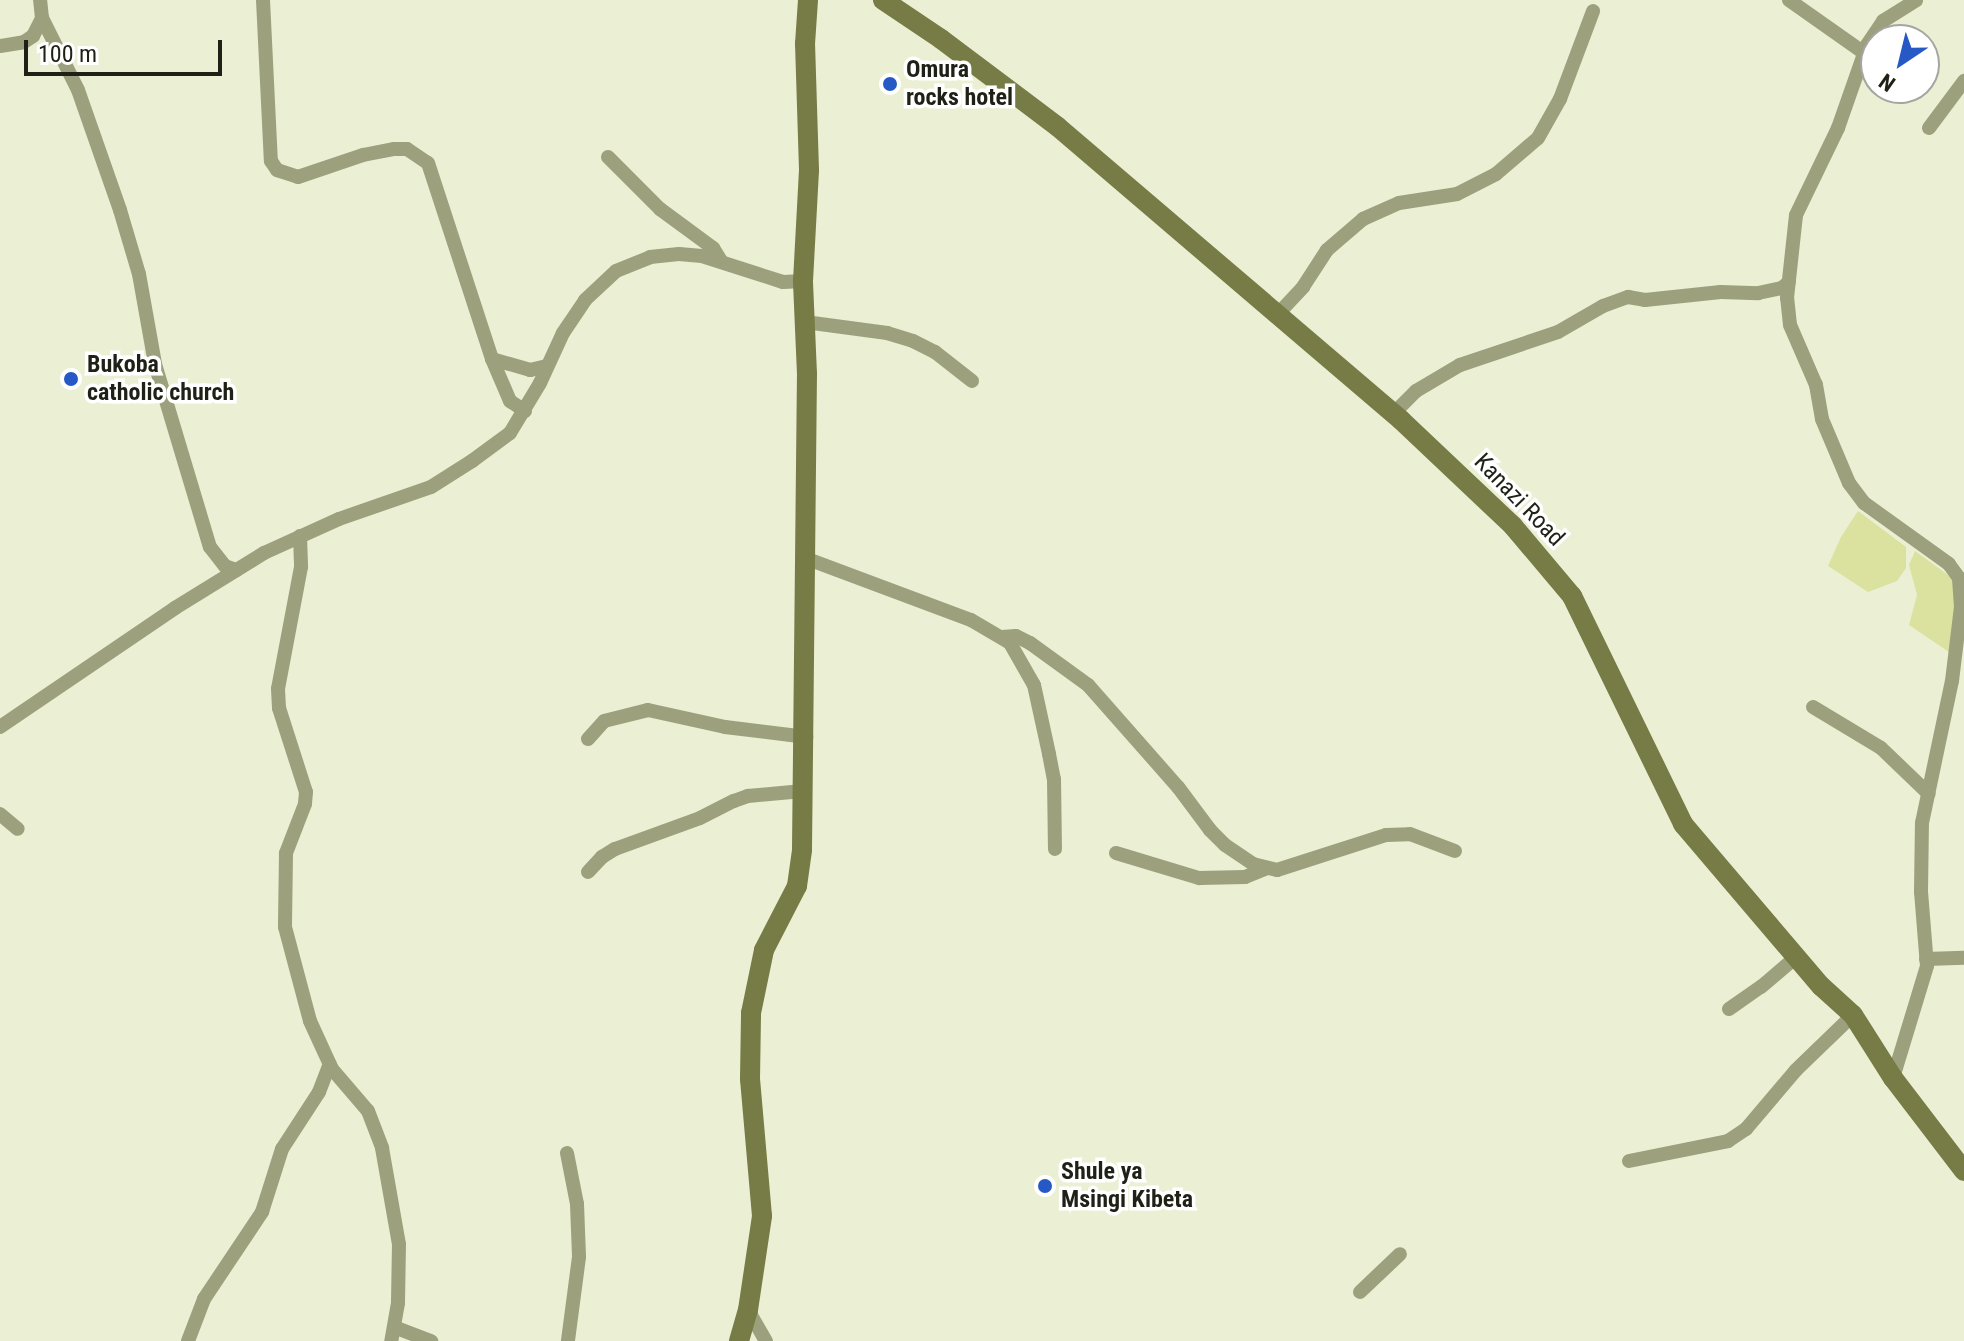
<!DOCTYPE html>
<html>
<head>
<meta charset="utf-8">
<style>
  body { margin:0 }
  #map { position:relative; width:1964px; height:1341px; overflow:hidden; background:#ebefd4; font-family:"Roboto Condensed",sans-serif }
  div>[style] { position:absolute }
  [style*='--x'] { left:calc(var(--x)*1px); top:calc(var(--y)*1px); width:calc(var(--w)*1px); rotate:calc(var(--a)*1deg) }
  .green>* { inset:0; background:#dbe29f }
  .street>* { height:14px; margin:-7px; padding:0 7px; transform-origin:7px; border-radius:7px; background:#9ca07c }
  .secondary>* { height:20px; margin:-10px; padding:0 10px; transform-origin:10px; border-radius:10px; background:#777b45 }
  .dots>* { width:22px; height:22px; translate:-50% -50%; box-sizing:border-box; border:4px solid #fff; border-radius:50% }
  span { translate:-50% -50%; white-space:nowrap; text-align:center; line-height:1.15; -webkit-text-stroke:7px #fff; paint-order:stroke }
  .poi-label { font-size:24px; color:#1f2016; font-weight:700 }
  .left { translate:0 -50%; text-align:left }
  .street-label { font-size:24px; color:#1f2016 }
  .north { position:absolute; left:1860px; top:24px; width:80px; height:80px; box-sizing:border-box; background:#fff; border:2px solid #a5a6a2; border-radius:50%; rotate:215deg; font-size:22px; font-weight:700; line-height:32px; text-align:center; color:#1f2016 }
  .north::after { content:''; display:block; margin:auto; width:28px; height:36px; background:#2658c6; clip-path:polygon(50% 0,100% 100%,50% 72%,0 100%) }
  .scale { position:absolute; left:24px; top:40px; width:198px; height:36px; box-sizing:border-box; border:4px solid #1f2016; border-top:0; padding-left:10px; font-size:24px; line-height:28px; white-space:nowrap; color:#1f2016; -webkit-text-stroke:6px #fff; paint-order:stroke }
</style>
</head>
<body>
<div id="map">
  <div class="green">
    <div style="clip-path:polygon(1858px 511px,1906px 547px,1906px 568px,1897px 581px,1868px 592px,1828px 566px,1841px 537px)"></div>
    <div style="clip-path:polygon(1915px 551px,1955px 580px,1957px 614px,1949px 652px,1909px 625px,1917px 595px,1909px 565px)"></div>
  </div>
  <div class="street">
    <div style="--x:263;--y:0;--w:161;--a:87.2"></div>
    <div style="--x:271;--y:161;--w:11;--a:56"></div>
    <div style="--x:277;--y:170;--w:22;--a:18"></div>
    <div style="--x:298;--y:177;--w:69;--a:-18.7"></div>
    <div style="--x:363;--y:155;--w:32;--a:-11"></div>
    <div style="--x:394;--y:149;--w:13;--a:0"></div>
    <div style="--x:407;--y:149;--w:25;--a:34"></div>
    <div style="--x:428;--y:163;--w:206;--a:71.9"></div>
    <div style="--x:492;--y:359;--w:46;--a:66.8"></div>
    <div style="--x:510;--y:401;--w:18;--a:34"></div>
    <div style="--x:1789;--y:0;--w:92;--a:35.2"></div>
    <div style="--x:42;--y:18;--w:80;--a:63.4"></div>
    <div style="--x:78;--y:90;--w:127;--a:70.7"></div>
    <div style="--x:120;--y:210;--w:67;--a:73.5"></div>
    <div style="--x:139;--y:274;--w:91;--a:79.9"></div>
    <div style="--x:155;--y:364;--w:191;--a:73.3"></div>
    <div style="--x:210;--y:547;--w:24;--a:52"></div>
    <div style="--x:225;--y:566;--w:12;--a:20"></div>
    <div style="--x:0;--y:46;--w:24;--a:-9"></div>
    <div style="--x:24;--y:42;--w:11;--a:-34"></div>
    <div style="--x:33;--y:36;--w:20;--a:-63"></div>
    <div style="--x:42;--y:18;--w:18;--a:-96"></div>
    <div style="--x:1929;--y:128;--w:59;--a:-53.3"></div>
    <div style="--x:608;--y:157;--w:74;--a:45"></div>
    <div style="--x:660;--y:209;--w:66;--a:36.3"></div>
    <div style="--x:713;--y:248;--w:15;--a:58"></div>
    <div style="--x:1278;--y:314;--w:37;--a:-47"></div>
    <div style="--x:1303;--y:287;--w:44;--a:-57"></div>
    <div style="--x:1327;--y:250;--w:48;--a:-40.7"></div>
    <div style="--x:1363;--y:219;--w:39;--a:-24"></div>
    <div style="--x:1399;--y:203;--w:59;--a:-8.8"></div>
    <div style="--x:1457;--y:194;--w:44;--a:-27.1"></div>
    <div style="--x:1496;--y:174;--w:55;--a:-40.6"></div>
    <div style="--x:1538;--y:138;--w:45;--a:-60.6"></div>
    <div style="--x:1560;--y:99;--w:94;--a:-69.4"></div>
    <div style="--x:805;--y:322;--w:83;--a:7.6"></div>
    <div style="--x:887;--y:333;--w:27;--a:17"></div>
    <div style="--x:913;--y:341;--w:25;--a:27"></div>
    <div style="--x:935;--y:352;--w:47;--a:38.1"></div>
    <div style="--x:492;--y:359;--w:40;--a:16"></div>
    <div style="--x:530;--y:370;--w:17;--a:-13"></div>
    <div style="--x:1393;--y:414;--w:33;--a:-45"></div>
    <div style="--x:1416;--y:391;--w:51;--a:-30.6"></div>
    <div style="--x:1460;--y:365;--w:103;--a:-18.6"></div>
    <div style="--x:1558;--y:332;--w:52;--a:-30"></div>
    <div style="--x:1603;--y:306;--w:27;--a:-20"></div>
    <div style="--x:1628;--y:297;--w:17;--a:10"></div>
    <div style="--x:1645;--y:300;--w:76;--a:-6"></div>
    <div style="--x:1721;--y:292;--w:37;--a:2"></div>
    <div style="--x:1758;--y:293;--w:25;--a:-12"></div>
    <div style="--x:1782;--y:288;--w:9;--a:-41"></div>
    <div style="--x:300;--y:536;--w:31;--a:88"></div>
    <div style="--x:301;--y:567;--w:124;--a:100.7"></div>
    <div style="--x:278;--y:689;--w:19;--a:87"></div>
    <div style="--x:279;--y:708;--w:88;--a:72.2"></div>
    <div style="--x:306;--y:792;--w:12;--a:95"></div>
    <div style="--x:305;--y:804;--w:53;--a:111.2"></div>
    <div style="--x:286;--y:853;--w:74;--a:90.8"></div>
    <div style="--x:285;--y:927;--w:97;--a:75.1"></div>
    <div style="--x:310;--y:1021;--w:53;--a:65.4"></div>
    <div style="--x:332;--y:1069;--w:55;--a:49.4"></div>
    <div style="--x:368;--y:1111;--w:40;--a:69"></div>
    <div style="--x:382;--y:1148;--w:97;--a:80"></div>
    <div style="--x:399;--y:1244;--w:59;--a:91"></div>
    <div style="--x:398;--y:1303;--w:39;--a:100"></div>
    <div style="--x:805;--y:558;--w:177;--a:20.5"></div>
    <div style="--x:971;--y:620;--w:45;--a:30.5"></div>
    <div style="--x:1010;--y:643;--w:48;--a:60.3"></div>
    <div style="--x:1034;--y:685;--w:71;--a:77.7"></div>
    <div style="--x:1049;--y:754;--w:25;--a:79"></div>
    <div style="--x:1054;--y:779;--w:70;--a:89.2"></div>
    <div style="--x:1002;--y:637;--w:14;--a:-4"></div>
    <div style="--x:1016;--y:636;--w:16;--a:27"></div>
    <div style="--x:1030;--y:643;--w:72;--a:35.9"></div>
    <div style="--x:1088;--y:685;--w:136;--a:48.6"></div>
    <div style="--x:1178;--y:787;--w:54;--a:53.3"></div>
    <div style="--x:1210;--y:830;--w:21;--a:45"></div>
    <div style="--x:1225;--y:845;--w:34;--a:34"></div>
    <div style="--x:1253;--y:864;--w:25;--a:14"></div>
    <div style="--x:1277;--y:870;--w:114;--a:-17.8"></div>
    <div style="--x:1386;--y:835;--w:24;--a:-2"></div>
    <div style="--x:1410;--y:834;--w:48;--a:20.7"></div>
    <div style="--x:1813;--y:707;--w:79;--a:31.1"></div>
    <div style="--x:1881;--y:748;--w:66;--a:43.8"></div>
    <div style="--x:0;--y:727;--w:212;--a:-34.2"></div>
    <div style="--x:175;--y:608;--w:105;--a:-31.7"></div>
    <div style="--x:264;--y:553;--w:82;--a:-24.4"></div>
    <div style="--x:339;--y:519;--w:97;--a:-19.2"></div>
    <div style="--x:431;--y:487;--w:49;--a:-32.4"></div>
    <div style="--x:472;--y:461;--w:47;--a:-36.4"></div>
    <div style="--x:510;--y:433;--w:58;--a:-59"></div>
    <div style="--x:540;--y:383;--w:55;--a:-65.3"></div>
    <div style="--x:563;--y:333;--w:40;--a:-56"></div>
    <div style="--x:585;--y:300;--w:42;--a:-43.1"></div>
    <div style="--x:616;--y:271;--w:37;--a:-22"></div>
    <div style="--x:650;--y:257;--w:29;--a:-6"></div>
    <div style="--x:679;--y:254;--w:23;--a:5"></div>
    <div style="--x:702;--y:256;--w:85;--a:17.8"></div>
    <div style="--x:783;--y:282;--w:20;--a:-3"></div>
    <div style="--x:588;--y:739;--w:24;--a:-48"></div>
    <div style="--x:604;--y:721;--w:45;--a:-14"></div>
    <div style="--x:648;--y:710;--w:79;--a:12.4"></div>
    <div style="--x:725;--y:727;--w:82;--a:7"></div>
    <div style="--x:0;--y:814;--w:23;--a:40"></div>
    <div style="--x:1116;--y:853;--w:87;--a:16.8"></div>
    <div style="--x:1199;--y:878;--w:46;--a:-1.2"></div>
    <div style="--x:1245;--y:877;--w:22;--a:-22"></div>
    <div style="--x:588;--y:872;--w:21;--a:-47"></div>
    <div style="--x:602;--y:857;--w:15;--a:-32"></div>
    <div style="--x:615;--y:849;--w:90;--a:-20"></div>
    <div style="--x:700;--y:818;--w:38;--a:-27"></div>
    <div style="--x:734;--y:801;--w:15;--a:-20"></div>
    <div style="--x:748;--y:796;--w:55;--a:-5.2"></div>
    <div style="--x:1926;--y:959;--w:38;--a:-2"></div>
    <div style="--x:1729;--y:1009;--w:39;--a:-35"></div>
    <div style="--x:1761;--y:987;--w:46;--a:-40.6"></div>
    <div style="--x:1893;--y:1078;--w:117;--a:-73.1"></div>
    <div style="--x:1927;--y:966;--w:74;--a:-94.6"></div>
    <div style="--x:1921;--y:892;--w:69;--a:-89.2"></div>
    <div style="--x:1922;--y:823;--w:145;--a:-78.1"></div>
    <div style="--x:1952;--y:681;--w:75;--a:-83.1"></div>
    <div style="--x:1961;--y:607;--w:29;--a:-94"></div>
    <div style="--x:1959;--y:578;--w:17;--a:-126"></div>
    <div style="--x:1949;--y:564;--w:105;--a:-144.3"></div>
    <div style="--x:1864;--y:503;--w:25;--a:-127"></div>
    <div style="--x:1849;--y:483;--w:69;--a:-112.9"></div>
    <div style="--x:1822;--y:419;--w:35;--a:-100"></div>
    <div style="--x:1816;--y:385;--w:65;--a:-113.4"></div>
    <div style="--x:1790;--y:325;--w:27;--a:-96"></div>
    <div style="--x:1787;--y:298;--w:83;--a:-83.8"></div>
    <div style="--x:1796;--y:215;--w:97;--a:-64.2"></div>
    <div style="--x:1838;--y:128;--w:88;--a:-70.7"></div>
    <div style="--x:1867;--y:45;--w:29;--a:-56"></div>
    <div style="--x:1883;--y:21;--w:39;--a:-32"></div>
    <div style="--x:567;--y:1153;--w:52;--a:78.9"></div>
    <div style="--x:577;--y:1204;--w:53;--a:87.8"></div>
    <div style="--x:579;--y:1257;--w:85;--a:97.5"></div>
    <div style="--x:1629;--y:1161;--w:101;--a:-11.4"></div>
    <div style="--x:1728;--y:1141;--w:22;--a:-34"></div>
    <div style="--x:1746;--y:1129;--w:77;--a:-49.7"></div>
    <div style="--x:1796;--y:1070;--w:79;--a:-44"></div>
    <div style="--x:1360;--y:1292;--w:55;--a:-43.5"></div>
    <div style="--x:748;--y:1310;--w:36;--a:60"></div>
    <div style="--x:394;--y:1327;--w:40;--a:21"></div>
    <div style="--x:188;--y:1341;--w:45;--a:-69.1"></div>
    <div style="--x:204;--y:1299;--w:105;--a:-56.3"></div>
    <div style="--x:262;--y:1212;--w:66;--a:-72.4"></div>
    <div style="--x:282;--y:1149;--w:68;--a:-57"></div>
    <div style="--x:319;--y:1092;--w:30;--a:-69"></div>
  </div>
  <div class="secondary">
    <div style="--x:883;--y:0;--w:70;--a:33.9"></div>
    <div style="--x:941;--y:39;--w:146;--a:36.9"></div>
    <div style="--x:1058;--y:127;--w:451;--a:40.5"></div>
    <div style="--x:1401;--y:420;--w:154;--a:43.4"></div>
    <div style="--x:1513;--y:526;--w:92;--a:49.9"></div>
    <div style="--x:1572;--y:596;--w:254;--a:64"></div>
    <div style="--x:1683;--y:824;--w:213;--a:49.6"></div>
    <div style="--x:1821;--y:986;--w:43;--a:42.2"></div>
    <div style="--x:1853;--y:1015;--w:75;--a:57.6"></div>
    <div style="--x:1893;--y:1078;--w:117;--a:52.6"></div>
    <div style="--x:739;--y:1341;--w:32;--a:-74"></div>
    <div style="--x:748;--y:1310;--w:95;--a:-81.5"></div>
    <div style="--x:762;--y:1216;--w:138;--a:-95"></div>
    <div style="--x:750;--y:1079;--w:66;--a:-89.1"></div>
    <div style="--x:751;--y:1013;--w:64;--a:-78.3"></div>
    <div style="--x:764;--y:950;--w:72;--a:-62.7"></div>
    <div style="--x:797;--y:886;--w:37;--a:-82"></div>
    <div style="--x:802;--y:849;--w:475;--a:-89.4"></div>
    <div style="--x:807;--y:374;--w:93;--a:-92.5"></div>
    <div style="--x:803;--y:281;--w:111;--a:-86.9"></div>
    <div style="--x:809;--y:170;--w:126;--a:-91.8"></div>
    <div style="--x:805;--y:44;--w:44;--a:-86.1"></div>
  </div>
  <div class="dots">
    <div style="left:890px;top:84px;background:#2658c6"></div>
    <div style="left:71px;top:379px;background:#2658c6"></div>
    <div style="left:1045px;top:1186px;background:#2658c6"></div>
  </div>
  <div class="poi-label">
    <span class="left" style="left:906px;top:84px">Omura<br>rocks hotel</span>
    <span class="left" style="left:87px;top:379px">Bukoba<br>catholic church</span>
    <span class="left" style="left:1061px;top:1186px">Shule ya<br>Msingi Kibeta</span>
  </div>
  <div class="street-label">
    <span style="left:1519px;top:500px;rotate:46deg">Kanazi Road</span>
  </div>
  <div class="north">N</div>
  <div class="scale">100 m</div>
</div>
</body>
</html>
